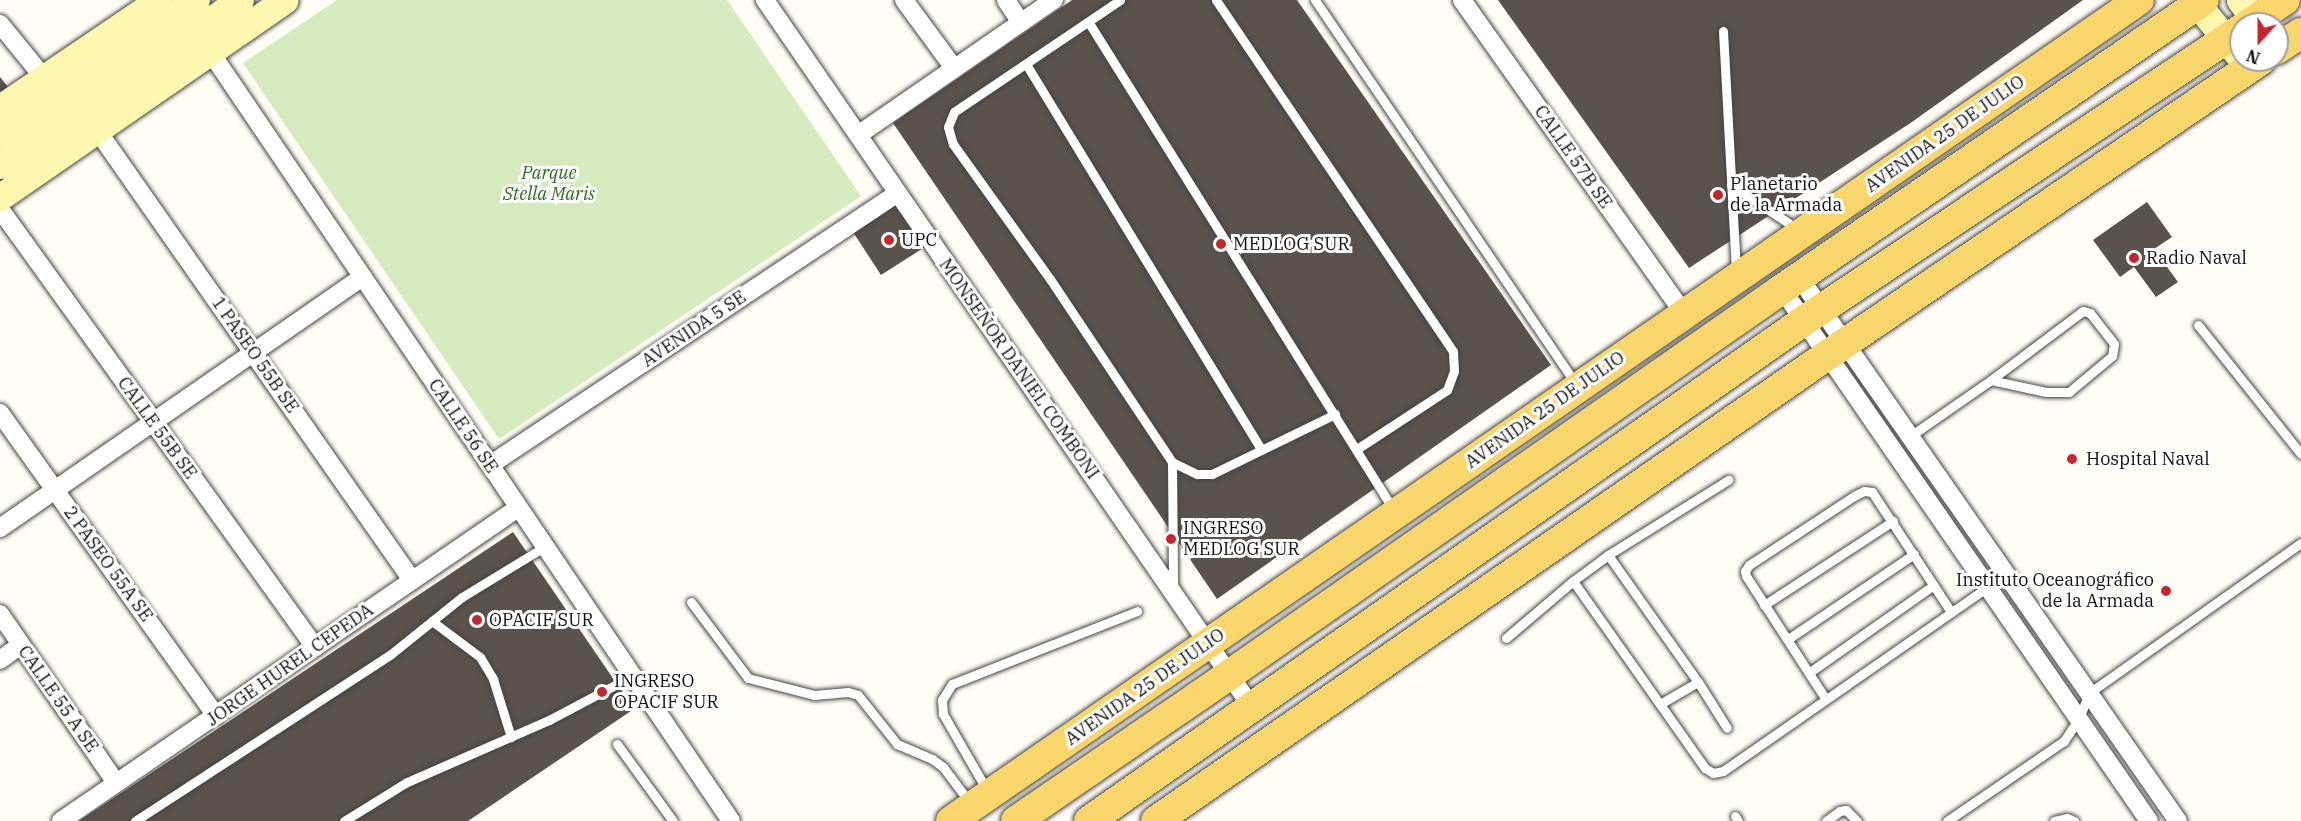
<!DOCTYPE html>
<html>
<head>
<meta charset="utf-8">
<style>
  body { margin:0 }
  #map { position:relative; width:2301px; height:821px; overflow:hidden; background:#fffdf5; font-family:"IBM Plex Serif",serif }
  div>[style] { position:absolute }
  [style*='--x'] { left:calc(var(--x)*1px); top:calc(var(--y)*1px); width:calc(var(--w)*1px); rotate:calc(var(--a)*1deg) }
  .green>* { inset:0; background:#d5ebbd }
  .building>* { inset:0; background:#5a524d }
  .roads { filter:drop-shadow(0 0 2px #444) drop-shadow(0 0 2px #444) }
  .lane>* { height:9px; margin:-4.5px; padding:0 4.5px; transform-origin:4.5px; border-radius:4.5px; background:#fff }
  .street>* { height:18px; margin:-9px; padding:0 9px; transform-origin:9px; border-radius:9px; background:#fff }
  .secondary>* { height:27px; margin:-13.5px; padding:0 13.5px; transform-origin:13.5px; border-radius:13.5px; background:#fff6b0 }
  .primary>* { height:30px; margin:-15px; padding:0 15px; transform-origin:15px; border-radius:15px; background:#f9d66b }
  .dots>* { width:16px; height:16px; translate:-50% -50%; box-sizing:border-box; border:3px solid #fff; border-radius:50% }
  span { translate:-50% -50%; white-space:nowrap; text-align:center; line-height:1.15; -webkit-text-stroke:6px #fff; paint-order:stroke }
  .street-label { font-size:18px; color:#111 }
  .park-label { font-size:18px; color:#2f6b1f; font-style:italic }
  .poi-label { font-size:18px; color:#111 }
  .left { translate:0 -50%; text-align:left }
  .right { translate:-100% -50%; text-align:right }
  .north { position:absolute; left:2229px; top:12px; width:60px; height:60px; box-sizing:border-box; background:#fff; border:2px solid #a0a0a0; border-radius:50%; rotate:201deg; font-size:16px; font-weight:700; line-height:24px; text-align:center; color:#111 }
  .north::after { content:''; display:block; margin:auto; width:21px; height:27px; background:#c4262e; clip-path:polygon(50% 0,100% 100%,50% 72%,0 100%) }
</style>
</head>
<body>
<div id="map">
  <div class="green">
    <div style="clip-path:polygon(337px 0,727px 0,861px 196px,499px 439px,243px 63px)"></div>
  </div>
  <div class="building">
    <div style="clip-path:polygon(1072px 0,1297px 0,1551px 365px,1217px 599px,893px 123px)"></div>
    <div style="clip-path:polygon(1498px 0,2083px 0,1912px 122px,1689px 268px)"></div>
    <div style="clip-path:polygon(0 77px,8px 87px,0 93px)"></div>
    <div style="clip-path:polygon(2147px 202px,2172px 237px,2154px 249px,2178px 282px,2156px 297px,2134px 267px,2120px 277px,2093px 240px)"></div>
    <div style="clip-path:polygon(897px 204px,925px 247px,881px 275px,853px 232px)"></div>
    <div style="clip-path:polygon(513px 532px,634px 709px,468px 821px,79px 821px)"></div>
  </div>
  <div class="roads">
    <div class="lane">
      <div style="--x:1120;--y:0;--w:200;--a:146"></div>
      <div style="--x:954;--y:112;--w:16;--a:112"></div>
      <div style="--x:948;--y:127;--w:18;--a:74"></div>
      <div style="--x:953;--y:144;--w:166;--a:54.3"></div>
      <div style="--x:1050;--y:279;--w:220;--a:56.3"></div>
      <div style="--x:1172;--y:462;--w:28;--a:26"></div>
      <div style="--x:1197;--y:474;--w:15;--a:0"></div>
      <div style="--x:1212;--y:474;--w:137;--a:-26"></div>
      <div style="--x:1216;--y:0;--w:424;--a:56"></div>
      <div style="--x:1453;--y:352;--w:19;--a:87"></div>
      <div style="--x:1454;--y:371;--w:20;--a:110"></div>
      <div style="--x:1447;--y:390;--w:108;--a:146.8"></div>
      <div style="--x:1315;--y:0;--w:466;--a:55.8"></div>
      <div style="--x:1089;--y:23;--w:573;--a:57.97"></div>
      <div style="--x:1723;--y:31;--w:240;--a:86.9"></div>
      <div style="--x:1026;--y:64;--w:452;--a:58.6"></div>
      <div style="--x:1731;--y:185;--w:82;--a:33.5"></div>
      <div style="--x:2198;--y:325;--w:165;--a:51.4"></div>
      <div style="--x:1909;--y:437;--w:100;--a:-34.8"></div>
      <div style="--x:1991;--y:380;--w:115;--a:-36.9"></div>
      <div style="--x:2083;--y:311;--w:7;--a:16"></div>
      <div style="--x:2090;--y:313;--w:39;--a:52"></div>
      <div style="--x:2114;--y:344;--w:12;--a:99"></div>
      <div style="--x:2112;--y:356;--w:56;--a:140.1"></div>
      <div style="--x:2069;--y:392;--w:23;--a:180"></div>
      <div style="--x:2046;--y:392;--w:56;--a:-167.7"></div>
      <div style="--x:1172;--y:462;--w:127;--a:89.5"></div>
      <div style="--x:1608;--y:555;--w:156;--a:54.7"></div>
      <div style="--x:1698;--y:682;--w:54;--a:57.8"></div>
      <div style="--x:1573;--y:581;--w:44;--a:-36.6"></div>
      <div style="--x:1608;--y:555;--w:142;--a:-32"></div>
      <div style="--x:691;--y:602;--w:95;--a:53.1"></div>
      <div style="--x:748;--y:678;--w:68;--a:14.4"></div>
      <div style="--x:814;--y:695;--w:34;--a:-5"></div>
      <div style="--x:848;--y:692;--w:10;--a:17"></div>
      <div style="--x:858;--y:695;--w:63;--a:51.5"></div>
      <div style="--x:897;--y:744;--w:38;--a:23"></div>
      <div style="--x:932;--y:759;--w:14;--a:36"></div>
      <div style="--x:943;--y:767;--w:46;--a:52.9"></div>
      <div style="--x:1764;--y:605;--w:154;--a:-33.1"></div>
      <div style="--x:432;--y:621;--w:60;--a:36.9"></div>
      <div style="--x:480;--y:657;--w:26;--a:59"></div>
      <div style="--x:493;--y:679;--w:61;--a:72.8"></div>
      <div style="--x:1506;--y:638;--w:88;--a:-40.4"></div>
      <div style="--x:1573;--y:581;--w:229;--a:54.8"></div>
      <div style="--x:1705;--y:768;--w:9;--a:32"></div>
      <div style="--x:1713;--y:773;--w:10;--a:-11"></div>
      <div style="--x:1723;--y:771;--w:323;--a:-34.8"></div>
      <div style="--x:1788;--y:639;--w:152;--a:-34"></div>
      <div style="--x:1810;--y:672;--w:151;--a:-35.1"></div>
      <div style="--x:1825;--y:698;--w:145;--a:-122.9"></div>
      <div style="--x:1746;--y:576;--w:5;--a:-101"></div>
      <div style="--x:1745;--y:571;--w:7;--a:-56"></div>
      <div style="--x:1749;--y:565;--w:126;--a:-33.3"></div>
      <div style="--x:1854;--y:496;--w:11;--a:-27"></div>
      <div style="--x:1864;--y:491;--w:8;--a:7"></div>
      <div style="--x:1872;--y:492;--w:144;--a:56.6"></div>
      <div style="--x:1660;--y:704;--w:44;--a:-30.1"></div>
      <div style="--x:617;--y:744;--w:95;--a:54"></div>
      <div style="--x:988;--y:792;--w:90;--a:-120"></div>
      <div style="--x:943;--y:714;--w:14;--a:-94"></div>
      <div style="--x:942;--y:700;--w:19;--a:-58"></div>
      <div style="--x:952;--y:684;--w:199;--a:-21.5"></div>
      <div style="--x:1735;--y:816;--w:6;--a:59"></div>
      <div style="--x:135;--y:821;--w:306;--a:-33.1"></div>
      <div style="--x:391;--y:654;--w:91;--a:-38.8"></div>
      <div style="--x:462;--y:597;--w:96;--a:-31.4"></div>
      <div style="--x:344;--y:821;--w:74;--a:-31.8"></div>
      <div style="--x:407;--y:782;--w:155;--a:-23.6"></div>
      <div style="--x:549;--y:720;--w:94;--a:-27.9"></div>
      <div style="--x:1826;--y:821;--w:17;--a:-36"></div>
      <div style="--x:1840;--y:811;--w:6;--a:-9"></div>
      <div style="--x:1846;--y:810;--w:16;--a:45"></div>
      <div style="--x:1947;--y:821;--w:142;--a:-34.4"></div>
      <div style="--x:2064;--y:741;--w:27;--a:-57"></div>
      <div style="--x:2079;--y:718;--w:27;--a:-68"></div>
      <div style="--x:2089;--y:693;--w:260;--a:-35.3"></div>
      <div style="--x:2054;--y:821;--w:13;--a:-13"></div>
      <div style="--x:2067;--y:818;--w:8;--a:23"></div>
    </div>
    <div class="street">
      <div style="--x:765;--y:0;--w:861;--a:55.46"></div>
      <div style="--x:904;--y:0;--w:84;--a:53.7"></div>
      <div style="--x:1006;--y:0;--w:27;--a:57"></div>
      <div style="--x:1462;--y:0;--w:385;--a:54.7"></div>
      <div style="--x:0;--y:24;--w:70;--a:50.8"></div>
      <div style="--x:205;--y:44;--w:938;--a:55.9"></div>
      <div style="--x:97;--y:130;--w:549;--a:55.01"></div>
      <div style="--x:858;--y:135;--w:238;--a:-34.6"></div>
      <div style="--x:0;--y:209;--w:540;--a:54.28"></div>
      <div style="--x:1799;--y:277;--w:663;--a:55.14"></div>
      <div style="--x:1782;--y:289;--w:646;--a:55.4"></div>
      <div style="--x:0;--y:413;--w:372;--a:54.5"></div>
      <div style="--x:490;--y:465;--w:490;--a:-33.7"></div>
      <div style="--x:0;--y:528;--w:441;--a:-34.7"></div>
      <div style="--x:0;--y:614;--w:205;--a:55.5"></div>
      <div style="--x:0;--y:660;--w:26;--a:-36"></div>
      <div style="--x:61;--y:821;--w:554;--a:-34.41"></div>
    </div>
    <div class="secondary">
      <div style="--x:2194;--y:0;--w:75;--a:51"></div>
      <div style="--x:2240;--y:0;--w:30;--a:53"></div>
      <div style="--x:0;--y:108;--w:192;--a:-34.2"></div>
      <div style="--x:0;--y:135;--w:238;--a:-34.6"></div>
      <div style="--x:0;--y:165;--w:291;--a:-34.5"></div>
      <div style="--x:0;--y:197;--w:346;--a:-34.7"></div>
    </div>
    <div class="primary">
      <div style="--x:2249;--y:24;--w:43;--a:-33.7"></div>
      <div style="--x:2277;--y:49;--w:29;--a:-34"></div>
      <div style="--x:951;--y:821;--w:1444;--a:-34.65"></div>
      <div style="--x:1016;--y:821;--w:258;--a:-34.4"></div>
      <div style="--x:1229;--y:675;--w:674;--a:-34.92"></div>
      <div style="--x:1782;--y:289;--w:511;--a:-34.4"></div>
      <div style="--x:1089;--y:821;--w:874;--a:-34.98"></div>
      <div style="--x:1805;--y:320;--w:524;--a:-33.72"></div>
      <div style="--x:1156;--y:821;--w:819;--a:-34.76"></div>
      <div style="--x:1829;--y:354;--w:523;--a:-34.24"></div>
    </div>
  </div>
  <div class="dots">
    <div style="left:1718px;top:195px;background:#c4262e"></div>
    <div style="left:889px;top:240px;background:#c4262e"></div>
    <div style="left:1221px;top:244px;background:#c4262e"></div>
    <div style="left:2134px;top:258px;background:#c4262e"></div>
    <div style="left:2072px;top:459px;background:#c4262e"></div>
    <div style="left:1171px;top:539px;background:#c4262e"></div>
    <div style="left:2166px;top:591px;background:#c4262e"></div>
    <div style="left:477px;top:620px;background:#c4262e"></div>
    <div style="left:602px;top:692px;background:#c4262e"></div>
  </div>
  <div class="street-label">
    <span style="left:1945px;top:134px;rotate:-35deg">AVENIDA 25 DE JULIO</span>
    <span style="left:1573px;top:157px;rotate:55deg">CALLE 57B SE</span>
    <span style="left:694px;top:329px;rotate:-34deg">AVENIDA 5 SE</span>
    <span style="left:255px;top:355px;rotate:55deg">1 PASEO 55B SE</span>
    <span style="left:1019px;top:369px;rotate:55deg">MONSEÑOR DANIEL COMBONI</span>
    <span style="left:1545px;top:410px;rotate:-35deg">AVENIDA 25 DE JULIO</span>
    <span style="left:463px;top:426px;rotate:56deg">CALLE 56 SE</span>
    <span style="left:157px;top:428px;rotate:54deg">CALLE 55B SE</span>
    <span style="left:108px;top:564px;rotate:54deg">2 PASEO 55A SE</span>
    <span style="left:290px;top:665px;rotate:-35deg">JORGE HUREL CEPEDA</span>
    <span style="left:1145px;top:687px;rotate:-35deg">AVENIDA 25 DE JULIO</span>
    <span style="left:58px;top:699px;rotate:55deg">CALLE 55 A SE</span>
  </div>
  <div class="park-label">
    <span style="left:549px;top:184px">Parque<br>Stella Maris</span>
  </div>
  <div class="poi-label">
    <span class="left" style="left:1730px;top:195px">Planetario<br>de la Armada</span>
    <span class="left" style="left:901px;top:240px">UPC</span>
    <span class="left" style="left:1233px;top:244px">MEDLOG SUR</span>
    <span class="left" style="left:2146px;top:258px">Radio Naval</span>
    <span class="left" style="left:2086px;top:459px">Hospital Naval</span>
    <span class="left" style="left:1183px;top:539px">INGRESO<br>MEDLOG SUR</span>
    <span class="right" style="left:2154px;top:591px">Instituto Oceanográfico<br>de la Armada</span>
    <span class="left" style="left:489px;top:620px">OPACIF SUR</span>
    <span class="left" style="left:614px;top:692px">INGRESO<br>OPACIF SUR</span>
  </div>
  <div class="north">N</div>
</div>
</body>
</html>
